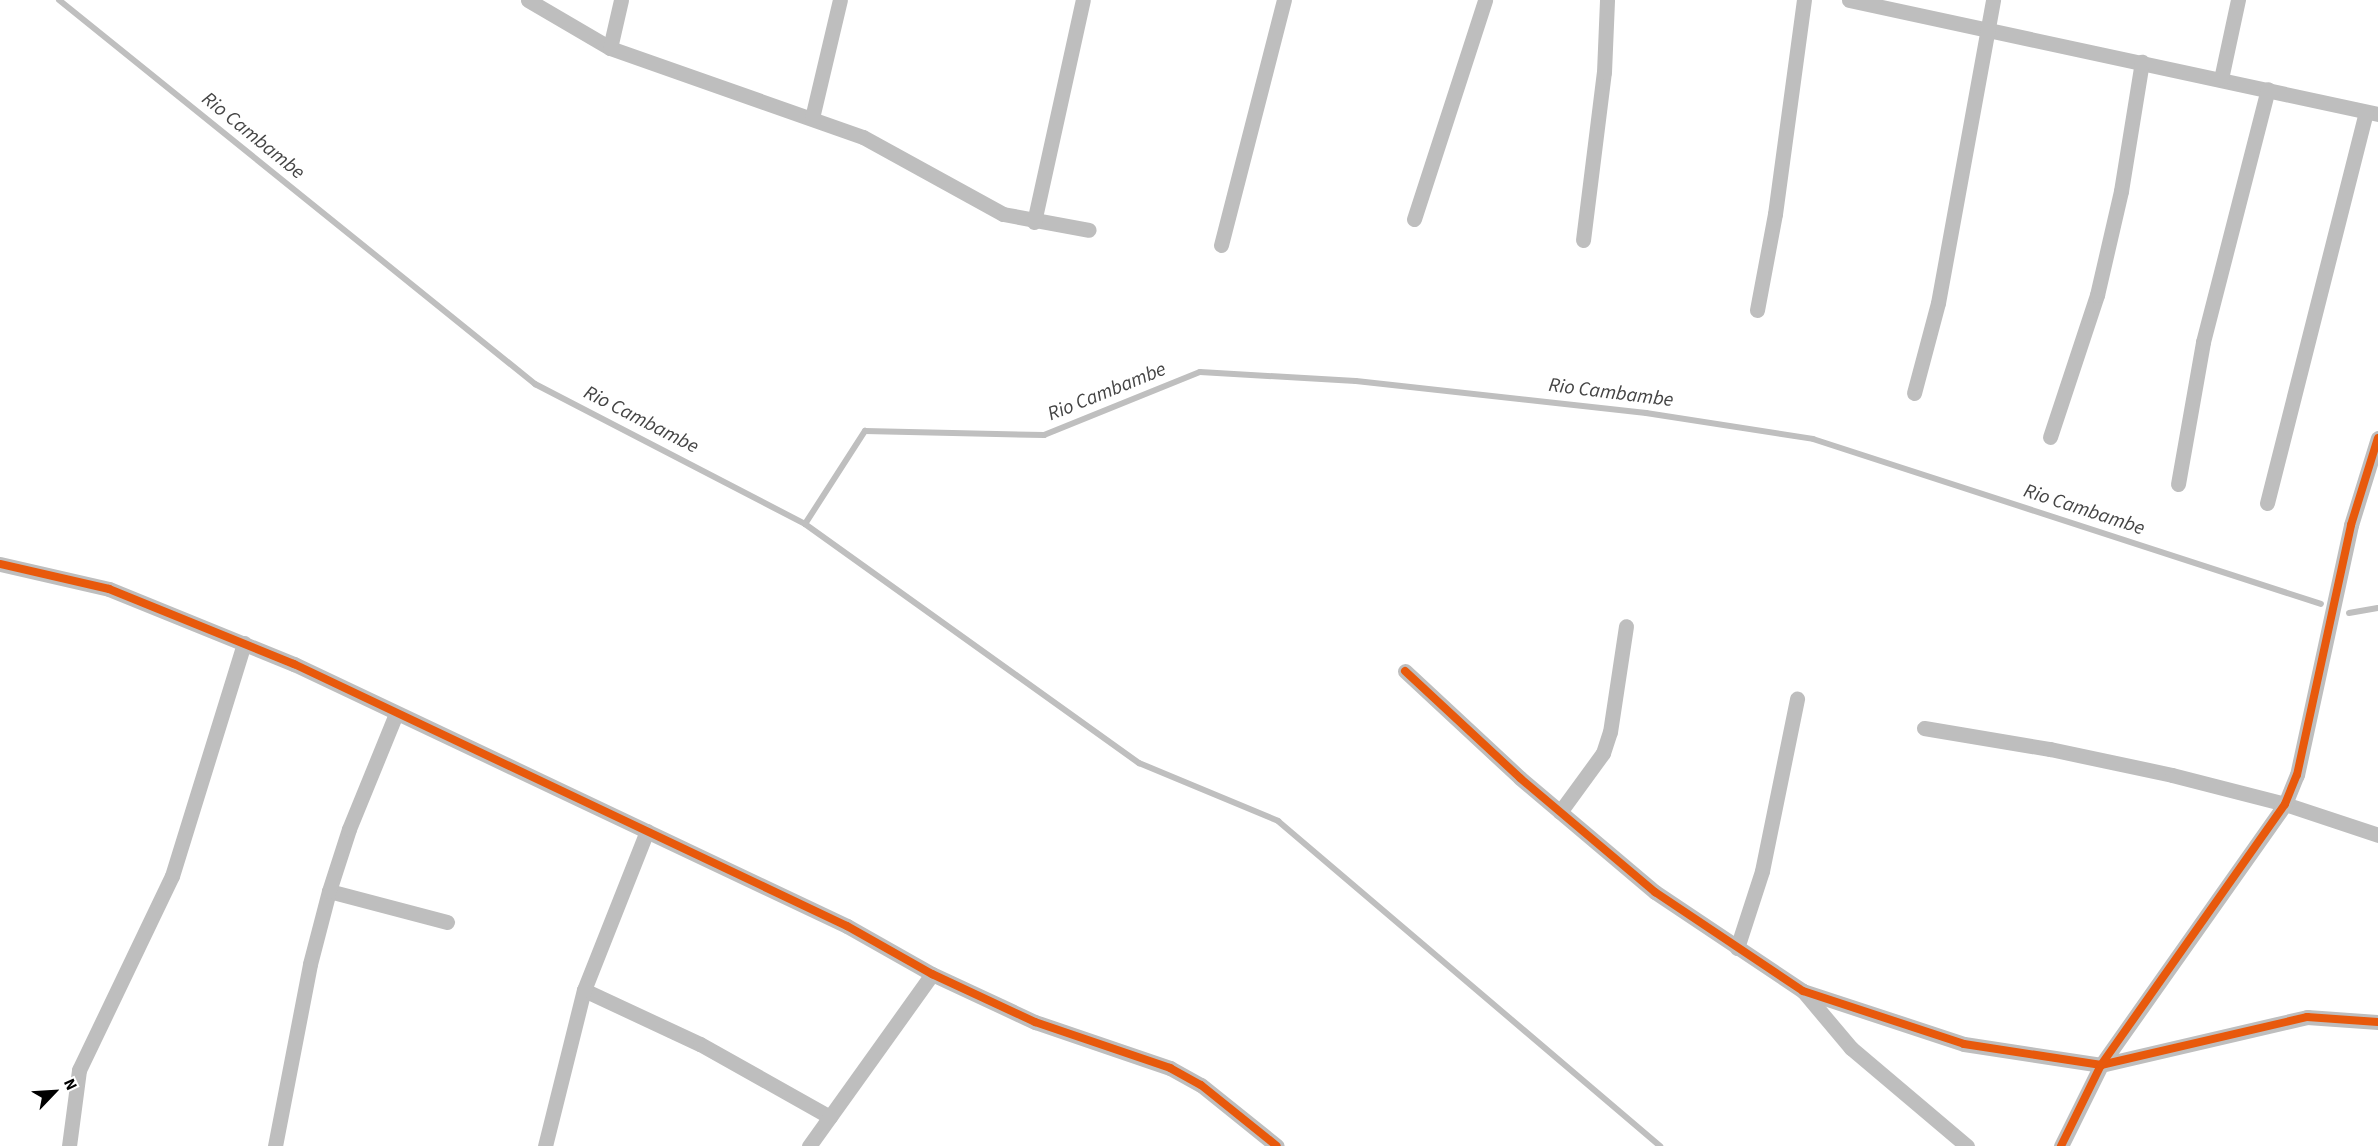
<!DOCTYPE html>
<html>
<head>
<meta charset="utf-8">
<style>
  body { margin:0 }
  #map { position:relative; width:2378px; height:1146px; overflow:hidden; background:#fff; font-family:"Source Sans 3",sans-serif }
  div>[style] { position:absolute }
  [style*='--x'] { left:calc(var(--x)*1px); top:calc(var(--y)*1px); width:calc(var(--w)*1px); rotate:calc(var(--a)*1deg) }
  .stream>* { height:6px; margin:-3px; padding:0 3px; transform-origin:3px; border-radius:3px; background:#bfbfbf }
  .minor>* { height:15px; margin:-7.5px; padding:0 7.5px; transform-origin:7.5px; border-radius:7.5px; background:#bebebe }
  .cycleway>* { height:8px; margin:-4px; padding:0 4px; transform-origin:4px; border-radius:4px; background:#e8590c }
  span { translate:-50% -50%; white-space:nowrap; text-align:center; line-height:1.15; -webkit-text-stroke:4.5px #fff; paint-order:stroke }
  .water-label { font-size:20px; color:#444; font-style:italic }
  .north { position:absolute; left:24px; top:1062px; width:60px; height:60px; -webkit-text-stroke:4px #fff; paint-order:stroke; rotate:65deg; font-size:16px; font-weight:700; line-height:24px; text-align:center; color:#000 }
  .north::after { content:''; display:block; margin:auto; width:21px; height:27px; background:#000; clip-path:polygon(50% 0,100% 100%,50% 72%,0 100%) }
</style>
</head>
<body>
<div id="map">
  <div class="stream">
    <div style="--x:59;--y:0;--w:612;--a:38.89"></div>
    <div style="--x:535;--y:384;--w:304;--a:27.4"></div>
    <div style="--x:805;--y:524;--w:111;--a:-57.2"></div>
    <div style="--x:865;--y:431;--w:179;--a:1.3"></div>
    <div style="--x:1044;--y:435;--w:168;--a:-22"></div>
    <div style="--x:1200;--y:372;--w:156;--a:3.3"></div>
    <div style="--x:1356;--y:381;--w:292;--a:6.3"></div>
    <div style="--x:1646;--y:413;--w:169;--a:8.8"></div>
    <div style="--x:1813;--y:439;--w:534;--a:17.99"></div>
    <div style="--x:805;--y:524;--w:411;--a:35.6"></div>
    <div style="--x:1139;--y:763;--w:151;--a:22.6"></div>
    <div style="--x:1278;--y:821;--w:502;--a:40.39"></div>
    <div style="--x:2349;--y:613;--w:29;--a:-10"></div>
  </div>
  <div class="minor">
    <div style="--x:528;--y:0;--w:95;--a:30.3"></div>
    <div style="--x:610;--y:48;--w:268;--a:19.4"></div>
    <div style="--x:863;--y:137;--w:160;--a:28.8"></div>
    <div style="--x:1003;--y:214;--w:87;--a:10.5"></div>
    <div style="--x:1849;--y:0;--w:541;--a:12.16"></div>
    <div style="--x:610;--y:48;--w:49;--a:-77.1"></div>
    <div style="--x:2221;--y:79;--w:81;--a:-77.9"></div>
    <div style="--x:812;--y:118;--w:121;--a:-76.7"></div>
    <div style="--x:1414;--y:219;--w:230;--a:-72"></div>
    <div style="--x:1034;--y:222;--w:227;--a:-77.6"></div>
    <div style="--x:1583;--y:240;--w:169;--a:-82.9"></div>
    <div style="--x:1604;--y:72;--w:72;--a:-87.6"></div>
    <div style="--x:1221;--y:245;--w:253;--a:-75.6"></div>
    <div style="--x:1757;--y:310;--w:98;--a:-79.4"></div>
    <div style="--x:1775;--y:214;--w:216;--a:-82.3"></div>
    <div style="--x:1914;--y:393;--w:93;--a:-75.1"></div>
    <div style="--x:1938;--y:303;--w:308;--a:-79.7"></div>
    <div style="--x:2050;--y:437;--w:150;--a:-71.7"></div>
    <div style="--x:2097;--y:295;--w:107;--a:-77"></div>
    <div style="--x:2121;--y:191;--w:131;--a:-80.8"></div>
    <div style="--x:2178;--y:484;--w:144;--a:-80"></div>
    <div style="--x:2203;--y:342;--w:261;--a:-75.6"></div>
    <div style="--x:2267;--y:503;--w:403;--a:-75.8"></div>
    <div style="--x:0;--y:564;--w:112;--a:12.9"></div>
    <div style="--x:109;--y:589;--w:200;--a:22.1"></div>
    <div style="--x:294;--y:664;--w:612;--a:25.35"></div>
    <div style="--x:847;--y:926;--w:98;--a:29.5"></div>
    <div style="--x:932;--y:974;--w:114;--a:25"></div>
    <div style="--x:1035;--y:1022;--w:143;--a:18.8"></div>
    <div style="--x:1170;--y:1068;--w:35;--a:29"></div>
    <div style="--x:1201;--y:1085;--w:97;--a:38.8"></div>
    <div style="--x:1405;--y:671;--w:157;--a:42.9"></div>
    <div style="--x:1520;--y:778;--w:177;--a:40.2"></div>
    <div style="--x:1655;--y:892;--w:178;--a:33.8"></div>
    <div style="--x:1803;--y:991;--w:169;--a:18.2"></div>
    <div style="--x:1964;--y:1044;--w:139;--a:8.7"></div>
    <div style="--x:2101;--y:1065;--w:212;--a:-13.1"></div>
    <div style="--x:2307;--y:1017;--w:71;--a:4"></div>
    <div style="--x:1924;--y:728;--w:128;--a:9.5"></div>
    <div style="--x:2050;--y:749;--w:125;--a:12"></div>
    <div style="--x:2172;--y:775;--w:117;--a:14.4"></div>
    <div style="--x:2285;--y:804;--w:98;--a:18.4"></div>
    <div style="--x:1560;--y:812;--w:73;--a:-53.9"></div>
    <div style="--x:1603;--y:753;--w:22;--a:-72"></div>
    <div style="--x:1610;--y:732;--w:107;--a:-81.4"></div>
    <div style="--x:329;--y:891;--w:122;--a:14.7"></div>
    <div style="--x:1737;--y:948;--w:81;--a:-72"></div>
    <div style="--x:1762;--y:871;--w:176;--a:-78.5"></div>
    <div style="--x:584;--y:990;--w:128;--a:25"></div>
    <div style="--x:700;--y:1044;--w:149;--a:29.3"></div>
    <div style="--x:1803;--y:991;--w:75;--a:49.9"></div>
    <div style="--x:1851;--y:1048;--w:152;--a:40.2"></div>
    <div style="--x:69;--y:1146;--w:77;--a:-82.5"></div>
    <div style="--x:79;--y:1070;--w:215;--a:-64.4"></div>
    <div style="--x:172;--y:876;--w:244;--a:-72.8"></div>
    <div style="--x:275;--y:1146;--w:185;--a:-79.1"></div>
    <div style="--x:310;--y:964;--w:75;--a:-75.4"></div>
    <div style="--x:329;--y:891;--w:65;--a:-72.1"></div>
    <div style="--x:349;--y:829;--w:124;--a:-67.8"></div>
    <div style="--x:545;--y:1146;--w:161;--a:-76"></div>
    <div style="--x:584;--y:990;--w:171;--a:-68.4"></div>
    <div style="--x:809;--y:1146;--w:211;--a:-54.4"></div>
    <div style="--x:2061;--y:1146;--w:90;--a:-63.7"></div>
    <div style="--x:2101;--y:1065;--w:319;--a:-54.8"></div>
    <div style="--x:2285;--y:804;--w:31;--a:-68"></div>
    <div style="--x:2297;--y:775;--w:256;--a:-77.8"></div>
    <div style="--x:2351;--y:525;--w:91;--a:-72.8"></div>
  </div>
  <div class="cycleway">
    <div style="--x:0;--y:564;--w:112;--a:12.9"></div>
    <div style="--x:109;--y:589;--w:200;--a:22.1"></div>
    <div style="--x:294;--y:664;--w:612;--a:25.35"></div>
    <div style="--x:847;--y:926;--w:98;--a:29.5"></div>
    <div style="--x:932;--y:974;--w:114;--a:25"></div>
    <div style="--x:1035;--y:1022;--w:143;--a:18.8"></div>
    <div style="--x:1170;--y:1068;--w:35;--a:29"></div>
    <div style="--x:1201;--y:1085;--w:97;--a:38.8"></div>
    <div style="--x:1405;--y:671;--w:157;--a:42.9"></div>
    <div style="--x:1520;--y:778;--w:177;--a:40.2"></div>
    <div style="--x:1655;--y:892;--w:178;--a:33.8"></div>
    <div style="--x:1803;--y:991;--w:169;--a:18.2"></div>
    <div style="--x:1964;--y:1044;--w:139;--a:8.7"></div>
    <div style="--x:2101;--y:1065;--w:212;--a:-13.1"></div>
    <div style="--x:2307;--y:1017;--w:71;--a:4"></div>
    <div style="--x:2061;--y:1146;--w:90;--a:-63.7"></div>
    <div style="--x:2101;--y:1065;--w:319;--a:-54.8"></div>
    <div style="--x:2285;--y:804;--w:31;--a:-68"></div>
    <div style="--x:2297;--y:775;--w:256;--a:-77.8"></div>
    <div style="--x:2351;--y:525;--w:91;--a:-72.8"></div>
  </div>
  <div class="water-label">
    <span style="left:253px;top:136px;rotate:39deg">Rio Cambambe</span>
    <span style="left:1107px;top:392px;rotate:-22deg">Rio Cambambe</span>
    <span style="left:1611px;top:393px;rotate:7deg">Rio Cambambe</span>
    <span style="left:641px;top:420px;rotate:27deg">Rio Cambambe</span>
    <span style="left:2084px;top:510px;rotate:18deg">Rio Cambambe</span>
  </div>
  <div class="north">N</div>
</div>
</body>
</html>
